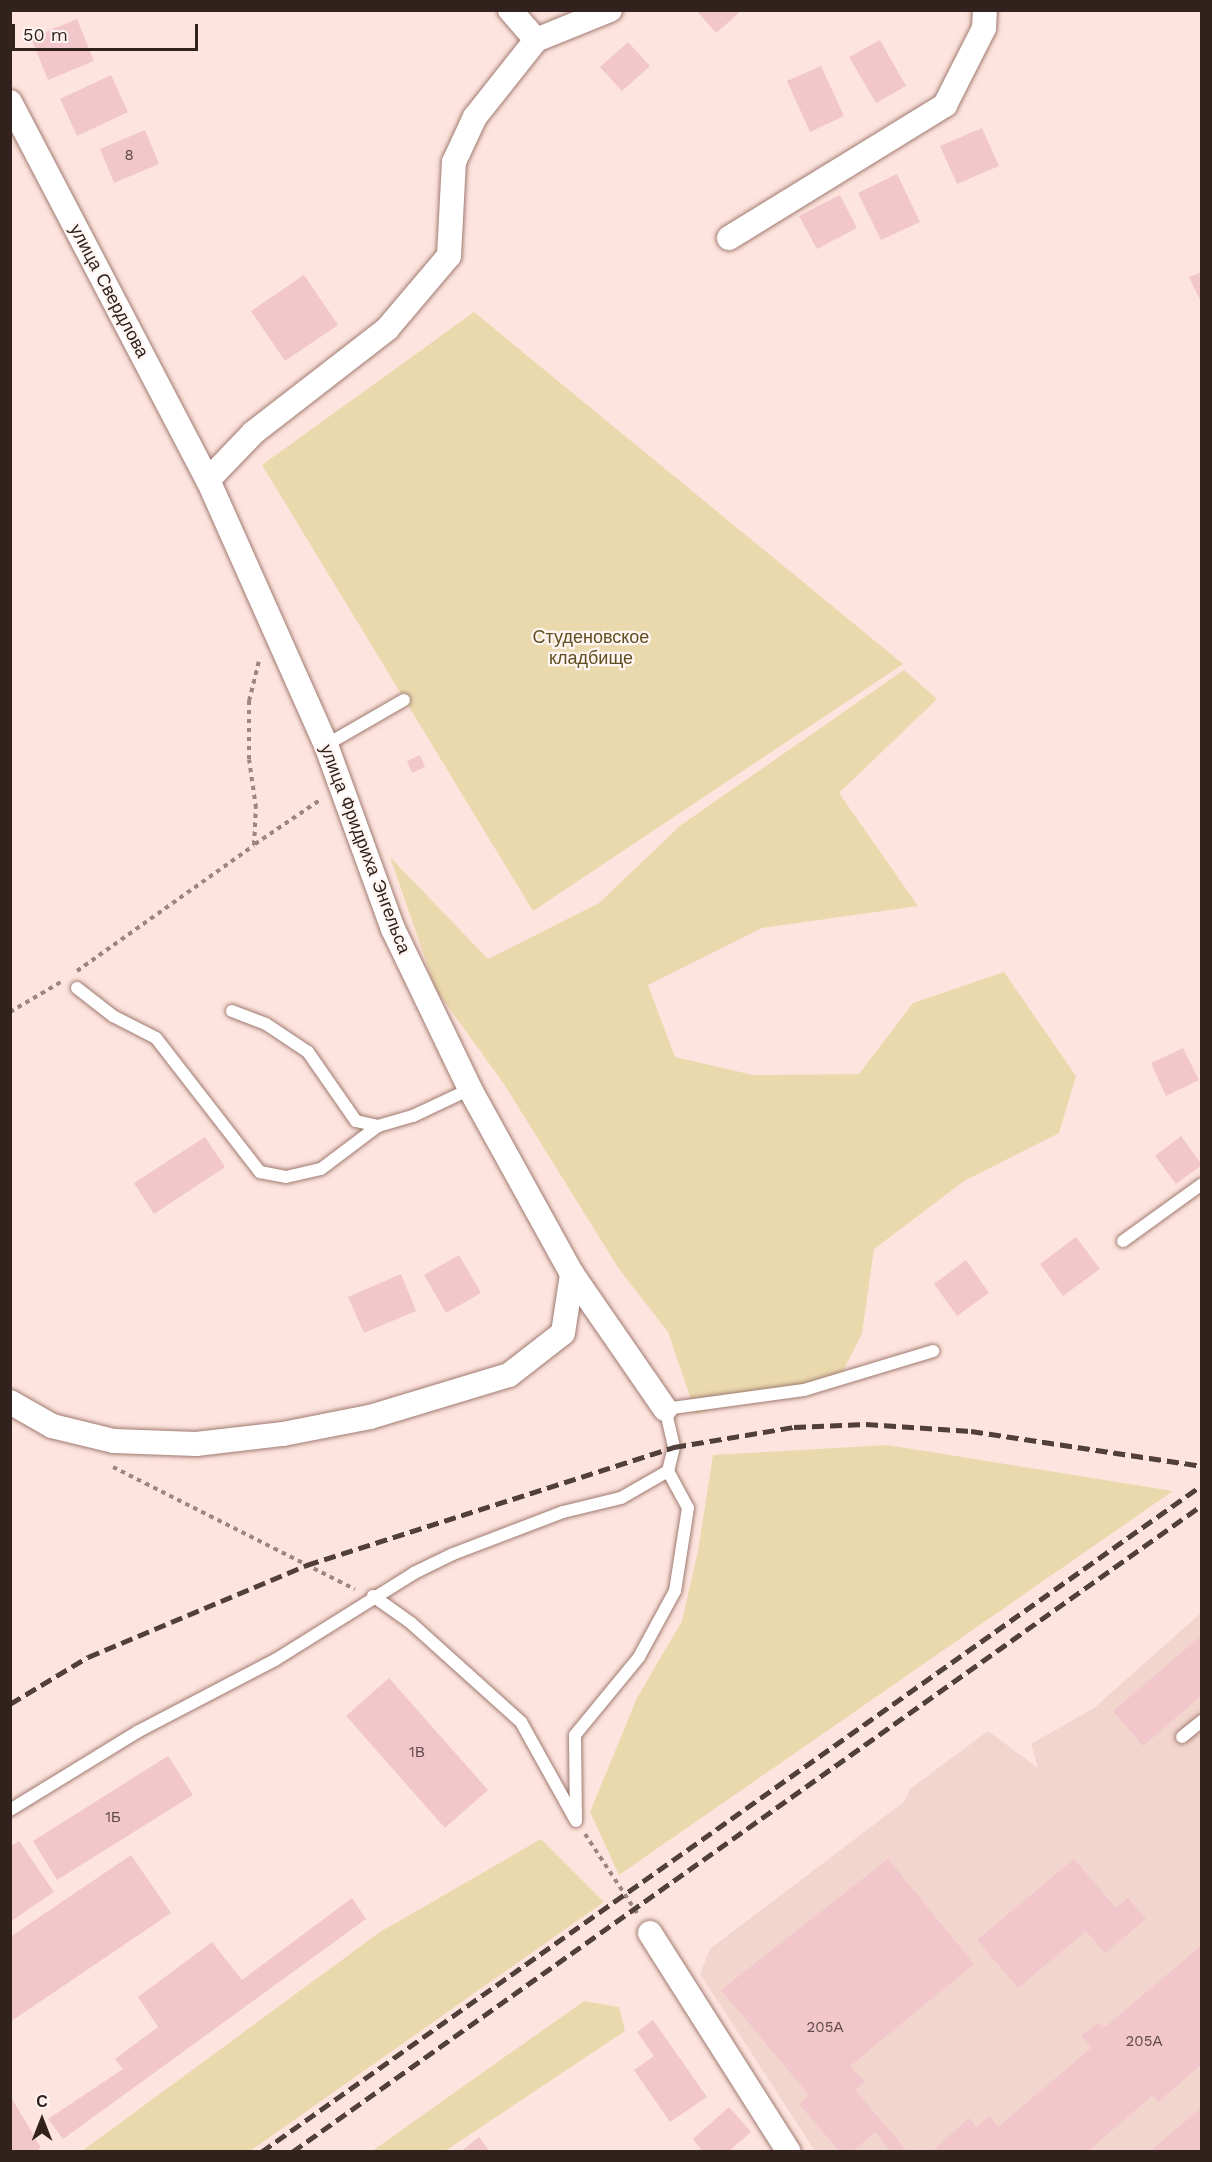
<!DOCTYPE html>
<html>
<head>
<meta charset="utf-8">
<style>
  body { margin:0 }
  #map { position:relative; width:1212px; height:2162px; overflow:hidden; background:#fee4de; font-family:"Work Sans",sans-serif }
  div>[style] { position:absolute }
  [style*='--x'] { left:calc(var(--x)*1px); top:calc(var(--y)*1px); width:calc(var(--w)*1px); rotate:calc(var(--a)*1deg) }
  .built>* { inset:0; background:#f2d5cd }
  .green>* { inset:0; background:#ebd9ae }
  .building>* { inset:0; background:#f1c7cc }
  .path>* { height:4px; margin-top:-2px; transform-origin:0; background:repeating-linear-gradient(90deg,#9b8681 0 4.5px,transparent 0 9px) }
  .roads { filter:drop-shadow(0 0 2px #9f7a70) drop-shadow(0 0 2px #9f7a70) }
  .service>* { height:12px; margin:-6px; padding:0 6px; transform-origin:6px; border-radius:6px; background:#fff }
  .minor>* { height:24px; margin:-12px; padding:0 12px; transform-origin:12px; border-radius:12px; background:#fff }
  .rail>* { height:4.5px; margin-top:-2.25px; transform-origin:0; background:repeating-linear-gradient(90deg,#503f3a 0 12px,transparent 0 18px) }
  span { translate:-50% -50%; white-space:nowrap; text-align:center; line-height:1.15; -webkit-text-stroke:4.5px #fff6f4; paint-order:stroke }
  .number-label { font-size:15px; color:#624b4a }
  .number-label span { -webkit-text-stroke-width:0 }
  .street-label { font-size:18px; color:#32221e }
  .park-label { font-size:18px; color:#614e1e }
  .frame { position:absolute; inset:0; border:12px solid #32221e; pointer-events:none }
  .north { position:absolute; left:12px; top:2090px; width:60px; height:60px; -webkit-text-stroke:4px #fff6f4; paint-order:stroke; rotate:0deg; font-size:16px; font-weight:700; line-height:24px; text-align:center; color:#32221e }
  .north::after { content:''; display:block; margin:auto; width:21px; height:27px; background:#32221e; clip-path:polygon(50% 0,100% 100%,50% 72%,0 100%) }
  .scale { position:absolute; left:12px; top:24px; width:186px; height:27px; box-sizing:border-box; border:3px solid #32221e; border-top:0; padding-left:8px; font-size:18px; line-height:21px; white-space:nowrap; color:#32221e; -webkit-text-stroke:4px #fff6f4; paint-order:stroke }
</style>
</head>
<body>
<div id="map">
  <div class="built">
    <div style="clip-path:polygon(1201px 1613px,1201px 2151px,815px 2151px,700px 1974px,710px 1949px,905px 1801px,910px 1789px,988px 1731px,1038px 1768px,1031px 1744px,1094px 1708px)"></div>
  </div>
  <div class="green">
    <div style="clip-path:polygon(474px 312px,903px 664px,533px 911px,262px 465px)"></div>
    <div style="clip-path:polygon(904px 670px,937px 699px,839px 793px,918px 906px,762px 928px,648px 985px,675px 1057px,753px 1075px,859px 1074px,913px 1003px,1004px 972px,1076px 1076px,1059px 1133px,964px 1181px,874px 1249px,862px 1334px,842px 1373px,696px 1414px,668px 1332px,619px 1269px,504px 1084px,436px 990px,390px 857px,488px 959px,599px 903px,681px 825px)"></div>
    <div style="clip-path:polygon(887px 1445px,1173px 1491px,619px 1875px,590px 1812px,637px 1698px,682px 1621px,698px 1551px,713px 1455px)"></div>
    <div style="clip-path:polygon(541px 1839px,604px 1902px,250px 2151px,82px 2151px,380px 1932px)"></div>
    <div style="clip-path:polygon(584px 2001px,619px 2007px,625px 2031px,445px 2151px,372px 2151px)"></div>
  </div>
  <div class="building">
    <div style="clip-path:polygon(696px 10px,736px 10px,739px 13px,716px 33px)"></div>
    <div style="clip-path:polygon(77px 19px,94px 61px,48px 80px,31px 38px)"></div>
    <div style="clip-path:polygon(880px 40px,906px 86px,876px 103px,849px 57px)"></div>
    <div style="clip-path:polygon(628px 42px,650px 66px,622px 91px,600px 67px)"></div>
    <div style="clip-path:polygon(821px 66px,844px 116px,810px 132px,787px 81px)"></div>
    <div style="clip-path:polygon(111px 75px,128px 112px,77px 136px,60px 99px)"></div>
    <div style="clip-path:polygon(982px 128px,999px 166px,957px 184px,940px 146px)"></div>
    <div style="clip-path:polygon(145px 130px,159px 164px,114px 183px,100px 149px)"></div>
    <div style="clip-path:polygon(897px 174px,920px 222px,881px 240px,858px 193px)"></div>
    <div style="clip-path:polygon(840px 195px,857px 228px,817px 249px,799px 216px)"></div>
    <div style="clip-path:polygon(1202px 272px,1202px 304px,1189px 277px)"></div>
    <div style="clip-path:polygon(304px 275px,338px 325px,285px 361px,251px 311px)"></div>
    <div style="clip-path:polygon(420px 755px,425px 767px,412px 773px,407px 761px)"></div>
    <div style="clip-path:polygon(1183px 1048px,1199px 1080px,1166px 1096px,1151px 1063px)"></div>
    <div style="clip-path:polygon(1181px 1136px,1202px 1165px,1176px 1184px,1155px 1156px)"></div>
    <div style="clip-path:polygon(205px 1137px,225px 1167px,154px 1214px,134px 1183px)"></div>
    <div style="clip-path:polygon(1076px 1237px,1100px 1269px,1063px 1296px,1040px 1264px)"></div>
    <div style="clip-path:polygon(459px 1255px,481px 1293px,446px 1313px,424px 1275px)"></div>
    <div style="clip-path:polygon(966px 1260px,989px 1293px,957px 1316px,934px 1284px)"></div>
    <div style="clip-path:polygon(401px 1274px,416px 1311px,364px 1333px,348px 1297px)"></div>
    <div style="clip-path:polygon(1202px 1635px,1202px 1695px,1143px 1746px,1113px 1711px)"></div>
    <div style="clip-path:polygon(389px 1678px,488px 1790px,445px 1828px,346px 1716px)"></div>
    <div style="clip-path:polygon(168px 1756px,193px 1795px,57px 1880px,33px 1841px)"></div>
    <div style="clip-path:polygon(19px 1841px,54px 1892px,10px 1922px,10px 1847px)"></div>
    <div style="clip-path:polygon(131px 1855px,171px 1913px,10px 2022px,10px 1937px)"></div>
    <div style="clip-path:polygon(888px 1859px,974px 1964px,850px 2066px,865px 2082px,855px 2090px,908px 2152px,891px 2152px,875px 2132px,852px 2152px,840px 2152px,799px 2104px,809px 2095px,721px 1990px)"></div>
    <div style="clip-path:polygon(1074px 1859px,1116px 1908px,1128px 1898px,1146px 1919px,1105px 1953px,1086px 1931px,1018px 1988px,977px 1940px)"></div>
    <div style="clip-path:polygon(352px 1898px,366px 1919px,63px 2139px,48px 2119px,123px 2069px,115px 2059px,158px 2027px,138px 1997px,212px 1942px,242px 1980px)"></div>
    <div style="clip-path:polygon(1202px 1945px,1202px 2064px,1158px 2102px,1153px 2095px,1087px 2152px,931px 2152px,969px 2118px,976px 2127px,990px 2116px,998px 2127px,1091px 2048px,1081px 2036px,1098px 2023px,1105px 2027px)"></div>
    <div style="clip-path:polygon(653px 2020px,707px 2097px,670px 2122px,634px 2070px,654px 2056px,637px 2032px)"></div>
    <div style="clip-path:polygon(10px 2095px,41px 2148px,34px 2152px,10px 2152px)"></div>
    <div style="clip-path:polygon(729px 2107px,751px 2132px,728px 2152px,703px 2152px,693px 2139px)"></div>
    <div style="clip-path:polygon(1202px 2107px,1202px 2152px,1149px 2152px)"></div>
    <div style="clip-path:polygon(479px 2137px,490px 2152px,460px 2152px)"></div>
  </div>
  <div class="path">
    <div style="--x:255;--y:844;--w:78;--a:-34.1"></div>
    <div style="--x:77;--y:971;--w:217;--a:-35.4"></div>
    <div style="--x:254;--y:845;--w:37;--a:-87"></div>
    <div style="--x:256;--y:808;--w:49;--a:-98.1"></div>
    <div style="--x:249;--y:759;--w:58;--a:-90"></div>
    <div style="--x:249;--y:701;--w:45;--a:-76"></div>
    <div style="--x:10;--y:1012;--w:59;--a:-30.5"></div>
    <div style="--x:113;--y:1467;--w:271;--a:26.8"></div>
    <div style="--x:585;--y:1834;--w:95;--a:56.6"></div>
  </div>
  <div class="roads">
    <div class="service">
      <div style="--x:326;--y:745;--w:90;--a:-30"></div>
      <div style="--x:77;--y:988;--w:46;--a:37.9"></div>
      <div style="--x:113;--y:1016;--w:48;--a:27.1"></div>
      <div style="--x:156;--y:1038;--w:170;--a:52.2"></div>
      <div style="--x:260;--y:1172;--w:26;--a:11"></div>
      <div style="--x:286;--y:1177;--w:36;--a:-13"></div>
      <div style="--x:321;--y:1169;--w:71;--a:-37"></div>
      <div style="--x:232;--y:1011;--w:36;--a:21"></div>
      <div style="--x:266;--y:1024;--w:50;--a:33.7"></div>
      <div style="--x:308;--y:1052;--w:84;--a:55.2"></div>
      <div style="--x:356;--y:1121;--w:23;--a:13"></div>
      <div style="--x:378;--y:1126;--w:36;--a:-16"></div>
      <div style="--x:413;--y:1116;--w:63;--a:-25.3"></div>
      <div style="--x:1123;--y:1241;--w:97;--a:-35.8"></div>
      <div style="--x:373;--y:1596;--w:47;--a:35.4"></div>
      <div style="--x:411;--y:1623;--w:148;--a:42"></div>
      <div style="--x:521;--y:1722;--w:111;--a:60.9"></div>
      <div style="--x:1182;--y:1737;--w:26;--a:-39"></div>
      <div style="--x:10;--y:1810;--w:151;--a:-31.5"></div>
      <div style="--x:139;--y:1731;--w:153;--a:-27.6"></div>
      <div style="--x:275;--y:1660;--w:164;--a:-32"></div>
      <div style="--x:414;--y:1573;--w:43;--a:-26"></div>
      <div style="--x:453;--y:1554;--w:118;--a:-20.9"></div>
      <div style="--x:563;--y:1512;--w:60;--a:-13.6"></div>
      <div style="--x:621;--y:1498;--w:54;--a:-29.9"></div>
      <div style="--x:668;--y:1471;--w:25;--a:-76"></div>
      <div style="--x:674;--y:1447;--w:39;--a:-103"></div>
      <div style="--x:665;--y:1409;--w:140;--a:-7.8"></div>
      <div style="--x:804;--y:1390;--w:135;--a:-16.8"></div>
      <div style="--x:576;--y:1821;--w:86;--a:-90.7"></div>
      <div style="--x:575;--y:1735;--w:101;--a:-50.6"></div>
      <div style="--x:639;--y:1657;--w:75;--a:-61.4"></div>
      <div style="--x:675;--y:1591;--w:84;--a:-81.1"></div>
      <div style="--x:688;--y:1508;--w:42;--a:-118.4"></div>
    </div>
    <div class="minor">
      <div style="--x:510;--y:10;--w:40;--a:49"></div>
      <div style="--x:536;--y:40;--w:80;--a:-22.1"></div>
      <div style="--x:10;--y:102;--w:427;--a:62.4"></div>
      <div style="--x:729;--y:238;--w:254;--a:-31.6"></div>
      <div style="--x:945;--y:105;--w:86;--a:-63.1"></div>
      <div style="--x:984;--y:28;--w:18;--a:-87"></div>
      <div style="--x:572;--y:1274;--w:164;--a:55.4"></div>
      <div style="--x:10;--y:1402;--w:48;--a:29.7"></div>
      <div style="--x:52;--y:1426;--w:64;--a:13.6"></div>
      <div style="--x:114;--y:1441;--w:82;--a:2.1"></div>
      <div style="--x:196;--y:1444;--w:88;--a:-6.6"></div>
      <div style="--x:283;--y:1434;--w:89;--a:-11.1"></div>
      <div style="--x:370;--y:1417;--w:145;--a:-16.8"></div>
      <div style="--x:509;--y:1375;--w:68;--a:-37.9"></div>
      <div style="--x:563;--y:1333;--w:60;--a:-81.3"></div>
      <div style="--x:572;--y:1274;--w:211;--a:-118.9"></div>
      <div style="--x:470;--y:1089;--w:178;--a:-115.7"></div>
      <div style="--x:393;--y:929;--w:196;--a:-110"></div>
      <div style="--x:326;--y:745;--w:290;--a:-114"></div>
      <div style="--x:208;--y:480;--w:65;--a:-46.2"></div>
      <div style="--x:253;--y:433;--w:170;--a:-37.8"></div>
      <div style="--x:387;--y:329;--w:96;--a:-49.7"></div>
      <div style="--x:449;--y:256;--w:94;--a:-87"></div>
      <div style="--x:454;--y:162;--w:50;--a:-65"></div>
      <div style="--x:475;--y:117;--w:98;--a:-51.6"></div>
      <div style="--x:650;--y:1933;--w:259;--a:57.6"></div>
    </div>
  </div>
  <div class="rail">
    <div style="--x:10;--y:1704;--w:91;--a:-31.1"></div>
    <div style="--x:88;--y:1657;--w:238;--a:-22.8"></div>
    <div style="--x:307;--y:1565;--w:386;--a:-17.8"></div>
    <div style="--x:674;--y:1447;--w:122;--a:-9.5"></div>
    <div style="--x:794;--y:1427;--w:72;--a:-2.4"></div>
    <div style="--x:866;--y:1424;--w:105;--a:3.8"></div>
    <div style="--x:971;--y:1431;--w:234;--a:8.6"></div>
    <div style="--x:261;--y:2152;--w:1153;--a:-35.33"></div>
    <div style="--x:292;--y:2152;--w:1117;--a:-35.41"></div>
  </div>
  <div class="number-label">
    <span style="left:129px;top:156px">8</span>
    <span style="left:417px;top:1753px">1В</span>
    <span style="left:113px;top:1818px">1Б</span>
    <span style="left:825px;top:2028px">205А</span>
    <span style="left:1144px;top:2042px">205А</span>
  </div>
  <div class="street-label">
    <span style="left:109px;top:291px;rotate:62deg">улица Свердлова</span>
    <span style="left:365px;top:849px;rotate:69deg">улица Фридриха Энгельса</span>
  </div>
  <div class="park-label">
    <span style="left:591px;top:648px">Студеновское<br>кладбище</span>
  </div>
  <div class="frame"></div>
  <div class="north">С</div>
  <div class="scale">50 m</div>
</div>
</body>
</html>
